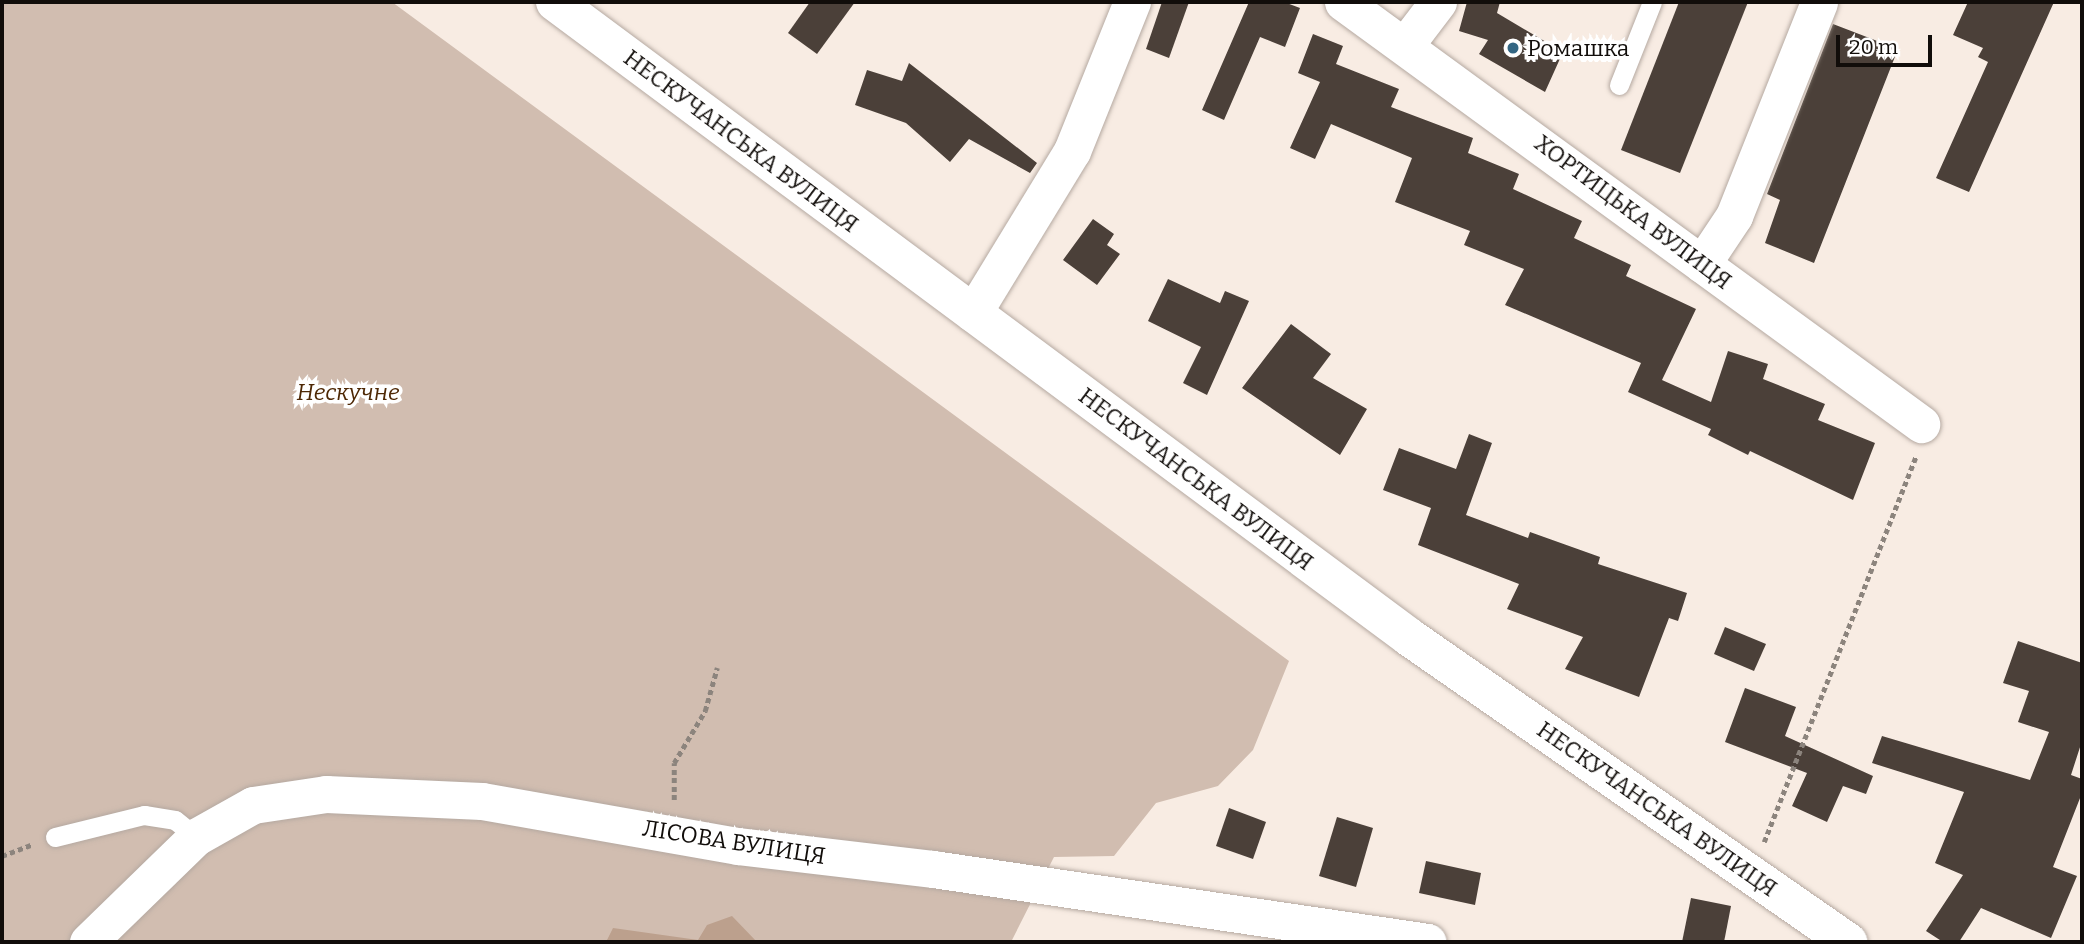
<!DOCTYPE html>
<html>
<head>
<meta charset="utf-8">
<style>
  body { margin:0 }
  #map { position:relative; width:2084px; height:944px; overflow:hidden; background:#f8ece3; font-family:Bitter,serif }
  div>[style] { position:absolute }
  [style*='--x'] { left:calc(var(--x)*1px); top:calc(var(--y)*1px); width:calc(var(--w)*1px); rotate:calc(var(--a)*1deg) }
  .green>* { inset:0; background:#d1bdb0 }
  .water>* { inset:0; background:#bca08d }
  .building>* { inset:0; background:#4b4039 }
  .path>* { height:4.5px; margin-top:-2.25px; transform-origin:0; background:repeating-linear-gradient(90deg,#8c847d 0 5px,transparent 0 8.5px) }
  .roads { filter:drop-shadow(0 0 2px #b5a9a1) drop-shadow(0 0 2px #b5a9a1) }
  .service>* { height:19px; margin:-9.5px; padding:0 9.5px; transform-origin:9.5px; border-radius:9.5px; background:#fff }
  .minor>* { height:37px; margin:-18.5px; padding:0 18.5px; transform-origin:18.5px; border-radius:18.5px; background:#fff }
  .tertiary>* { height:38px; margin:-19px; padding:0 19px; transform-origin:19px; border-radius:19px; background:#fff }
  .dots>* { width:19px; height:19px; translate:-50% -50%; box-sizing:border-box; border:4px solid #fff; border-radius:50% }
  span { translate:-50% -50%; white-space:nowrap; text-align:center; line-height:1.15; -webkit-text-stroke:7px #fff; paint-order:stroke }
  .poi-label { font-size:23px; color:#110d0a }
  .left { translate:0 -50%; text-align:left }
  .street-label { font-size:23px; color:#110d0a }
  .park-label { font-size:23px; color:#4e2805; font-style:italic }
  .frame { position:absolute; inset:0; border:4px solid #110d0a; pointer-events:none }
  .scale { position:absolute; left:1836px; top:35px; width:96px; height:32px; box-sizing:border-box; border:4px solid #110d0a; border-top:0; padding-left:9px; font-size:21px; line-height:24px; white-space:nowrap; color:#110d0a; -webkit-text-stroke:5px #fff; paint-order:stroke }
</style>
</head>
<body>
<div id="map">
  <div class="green">
    <div style="clip-path:polygon(2px 2px,392px 2px,1289px 661px,1253px 750px,1218px 786px,1156px 803px,1114px 856px,1054px 857px,1011px 942px,2px 942px)"></div>
  </div>
  <div class="water">
    <div style="clip-path:polygon(732px 916px,757px 942px,606px 942px,613px 928px,698px 940px,707px 925px)"></div>
  </div>
  <div class="building">
    <div style="clip-path:polygon(810px 2px,855px 2px,817px 54px,788px 33px)"></div>
    <div style="clip-path:polygon(1162px 2px,1189px 2px,1169px 58px,1146px 49px)"></div>
    <div style="clip-path:polygon(1249px 2px,1284px 2px,1300px 8px,1285px 47px,1260px 37px,1224px 120px,1202px 110px)"></div>
    <div style="clip-path:polygon(1467px 2px,1500px 2px,1497px 13px,1563px 52px,1545px 92px,1479px 54px,1488px 40px,1459px 31px)"></div>
    <div style="clip-path:polygon(1679px 2px,1748px 2px,1680px 173px,1621px 150px)"></div>
    <div style="clip-path:polygon(1968px 2px,2054px 2px,1969px 192px,1936px 178px,1988px 62px,1978px 57px,1983px 48px,1953px 35px)"></div>
    <div style="clip-path:polygon(1833px 24px,1898px 49px,1814px 263px,1765px 243px,1780px 200px,1767px 194px)"></div>
    <div style="clip-path:polygon(1313px 34px,1343px 46px,1336px 64px,1399px 89px,1391px 107px,1473px 138px,1468px 153px,1519px 174px,1513px 189px,1582px 221px,1574px 238px,1631px 265px,1626px 276px,1696px 309px,1662px 380px,1711px 402px,1728px 351px,1768px 364px,1763px 379px,1825px 404px,1818px 420px,1875px 443px,1853px 500px,1750px 451px,1748px 455px,1708px 435px,1711px 429px,1628px 392px,1641px 363px,1505px 305px,1524px 269px,1464px 245px,1470px 231px,1395px 202px,1412px 158px,1331px 124px,1315px 159px,1290px 148px,1320px 82px,1298px 73px)"></div>
    <div style="clip-path:polygon(909px 63px,1037px 163px,1030px 173px,969px 139px,950px 162px,906px 123px,855px 105px,867px 70px,902px 81px)"></div>
    <div style="clip-path:polygon(1093px 219px,1114px 234px,1107px 245px,1120px 254px,1097px 285px,1063px 260px)"></div>
    <div style="clip-path:polygon(1168px 279px,1220px 303px,1225px 291px,1249px 301px,1207px 395px,1183px 383px,1201px 347px,1148px 321px)"></div>
    <div style="clip-path:polygon(1291px 324px,1331px 354px,1313px 378px,1367px 409px,1340px 455px,1242px 388px)"></div>
    <div style="clip-path:polygon(1469px 434px,1492px 443px,1466px 515px,1528px 538px,1530px 532px,1600px 557px,1598px 564px,1687px 593px,1678px 621px,1669px 618px,1639px 697px,1565px 669px,1583px 637px,1507px 609px,1519px 584px,1418px 545px,1431px 508px,1383px 490px,1399px 448px,1456px 469px)"></div>
    <div style="clip-path:polygon(1725px 627px,1766px 644px,1754px 671px,1714px 654px)"></div>
    <div style="clip-path:polygon(2018px 641px,2082px 663px,2082px 741px,2071px 775px,2082px 779px,2082px 793px,2053px 867px,2077px 876px,2051px 938px,1981px 908px,1959px 942px,1943px 942px,1926px 931px,1963px 875px,1935px 863px,1964px 792px,1872px 763px,1882px 736px,2030px 780px,2049px 732px,2018px 722px,2029px 691px,2003px 683px)"></div>
    <div style="clip-path:polygon(1745px 688px,1796px 707px,1785px 736px,1873px 776px,1866px 794px,1843px 786px,1827px 822px,1792px 806px,1807px 773px,1725px 742px)"></div>
    <div style="clip-path:polygon(1229px 808px,1266px 822px,1253px 859px,1216px 846px)"></div>
    <div style="clip-path:polygon(1337px 817px,1373px 828px,1356px 887px,1319px 876px)"></div>
    <div style="clip-path:polygon(1426px 861px,1481px 873px,1475px 905px,1419px 893px)"></div>
    <div style="clip-path:polygon(1691px 898px,1731px 906px,1724px 942px,1682px 942px)"></div>
  </div>
  <div class="path">
    <div style="--x:674;--y:800;--w:37;--a:-90"></div>
    <div style="--x:674;--y:763;--w:61;--a:-59.2"></div>
    <div style="--x:705;--y:711;--w:45;--a:-74.4"></div>
    <div style="--x:1764;--y:842;--w:415;--a:-68.5"></div>
    <div style="--x:2;--y:856;--w:31;--a:-21"></div>
  </div>
  <div class="roads">
    <div class="service">
      <div style="--x:1619;--y:85;--w:89;--a:-68.3"></div>
      <div style="--x:55;--y:837;--w:92;--a:-13.9"></div>
      <div style="--x:144;--y:815;--w:31;--a:9"></div>
      <div style="--x:175;--y:820;--w:27;--a:39"></div>
    </div>
    <div class="minor">
      <div style="--x:1343;--y:2;--w:716;--a:36.13"></div>
      <div style="--x:1406;--y:44;--w:53;--a:-52.7"></div>
      <div style="--x:1702;--y:264;--w:58;--a:-56.3"></div>
      <div style="--x:1734;--y:216;--w:230;--a:-68.3"></div>
      <div style="--x:973;--y:313;--w:190;--a:-58.6"></div>
      <div style="--x:1072;--y:151;--w:161;--a:-68.1"></div>
      <div style="--x:88;--y:942;--w:151;--a:-44.2"></div>
      <div style="--x:196;--y:837;--w:65;--a:-29.3"></div>
      <div style="--x:253;--y:805;--w:74;--a:-8.6"></div>
      <div style="--x:326;--y:794;--w:156;--a:2.6"></div>
      <div style="--x:482;--y:801;--w:260;--a:10"></div>
      <div style="--x:738;--y:846;--w:196;--a:6.7"></div>
      <div style="--x:933;--y:869;--w:500;--a:8.39"></div>
    </div>
    <div class="tertiary">
      <div style="--x:555;--y:2;--w:1064;--a:36.63"></div>
      <div style="--x:1409;--y:637;--w:535;--a:34.79"></div>
    </div>
  </div>
  <div class="dots">
    <div style="left:1513px;top:48px;background:#336683"></div>
  </div>
  <div class="poi-label">
    <span class="left" style="left:1527px;top:48px">Ромашка</span>
  </div>
  <div class="street-label">
    <span style="left:741px;top:141px;rotate:37deg">НЕСКУЧАНСЬКА ВУЛИЦЯ</span>
    <span style="left:1633px;top:212px;rotate:37deg">ХОРТИЦЬКА ВУЛИЦЯ</span>
    <span style="left:1196px;top:479px;rotate:37deg">НЕСКУЧАНСЬКА ВУЛИЦЯ</span>
    <span style="left:1657px;top:809px;rotate:35deg">НЕСКУЧАНСЬКА ВУЛИЦЯ</span>
    <span style="left:734px;top:842px;rotate:9deg">ЛІСОВА ВУЛИЦЯ</span>
  </div>
  <div class="park-label">
    <span style="left:348px;top:392px">Нескучне</span>
  </div>
  <div class="frame"></div>
  <div class="scale">20 m</div>
</div>
</body>
</html>
